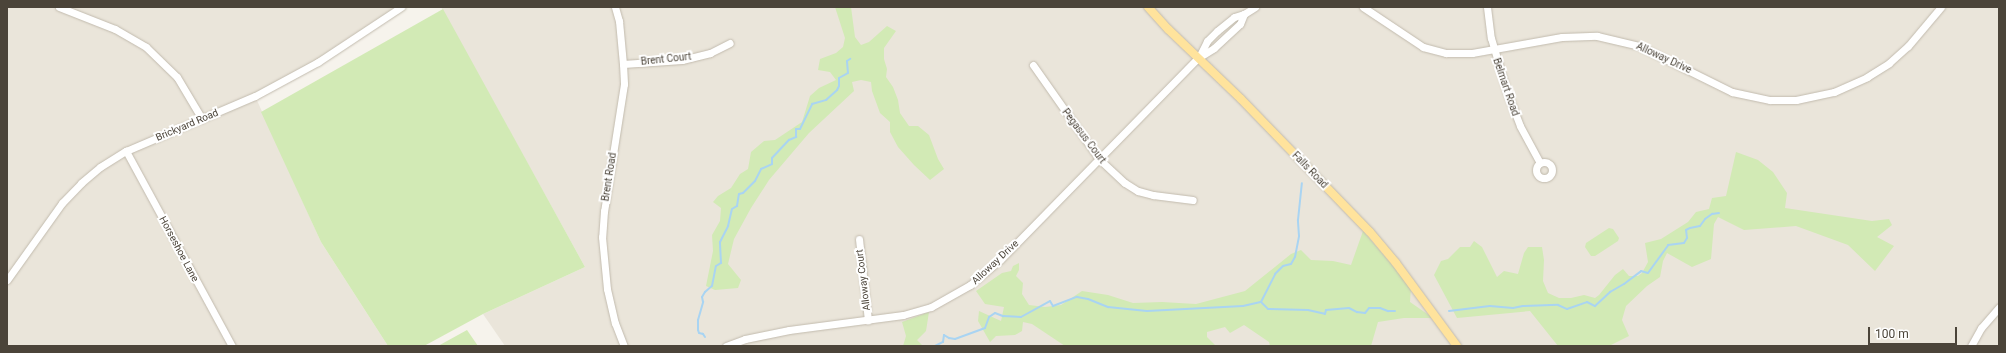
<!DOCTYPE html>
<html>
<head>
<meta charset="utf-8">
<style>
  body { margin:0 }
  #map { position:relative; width:2006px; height:353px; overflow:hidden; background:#f6f3ec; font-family:Roboto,sans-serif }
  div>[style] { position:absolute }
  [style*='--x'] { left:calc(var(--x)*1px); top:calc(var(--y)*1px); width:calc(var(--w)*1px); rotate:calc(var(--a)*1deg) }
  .residential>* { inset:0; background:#eae5da }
  .green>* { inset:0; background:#d2eab5 }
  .stream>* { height:2px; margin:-1px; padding:0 1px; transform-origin:1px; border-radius:1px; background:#a9d4f2 }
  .roads { filter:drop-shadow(0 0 1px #c2bbae) drop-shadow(0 0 1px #c2bbae) }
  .minor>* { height:7px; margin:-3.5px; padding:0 3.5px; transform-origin:3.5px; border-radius:3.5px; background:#fff }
  .minor>.ring { margin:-3.5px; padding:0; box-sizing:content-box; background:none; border:7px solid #fff; border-radius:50% }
  .major>* { height:8px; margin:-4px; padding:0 4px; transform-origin:4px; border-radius:4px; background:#ffe39c }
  span { translate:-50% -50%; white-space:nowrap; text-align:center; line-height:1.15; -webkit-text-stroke:4px #fff; paint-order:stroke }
  .street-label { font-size:10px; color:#4b4439 }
  .frame { position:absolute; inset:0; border:8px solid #4b4439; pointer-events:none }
  .scale { position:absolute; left:1868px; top:327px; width:89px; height:18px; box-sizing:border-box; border:2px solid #4b4439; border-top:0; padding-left:5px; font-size:12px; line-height:14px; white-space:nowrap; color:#4b4439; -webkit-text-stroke:3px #fff; paint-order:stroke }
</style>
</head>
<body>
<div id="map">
  <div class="residential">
    <div style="clip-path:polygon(7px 7px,401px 7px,318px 62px,255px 96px,321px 242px,388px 346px,7px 346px)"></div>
    <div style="clip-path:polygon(441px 7px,1999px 7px,1999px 346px,505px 346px,483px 314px,585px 267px)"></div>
  </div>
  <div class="green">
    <div style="clip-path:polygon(835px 7px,851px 7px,855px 37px,861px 45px,869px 42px,887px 26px,896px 31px,884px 48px,884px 59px,887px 69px,886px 77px,893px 87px,898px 100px,900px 113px,909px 126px,918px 126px,929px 135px,938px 159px,944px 169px,930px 180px,914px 165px,898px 147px,890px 132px,890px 122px,880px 113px,872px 91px,871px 82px,861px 80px,852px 82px,854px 91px,809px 133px,769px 180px,751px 208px,734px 239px,728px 264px,741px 280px,738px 288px,715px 290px,706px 286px,713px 251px,712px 235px,720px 221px,721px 208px,713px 202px,718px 196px,731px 188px,740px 174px,748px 169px,751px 152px,764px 141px,775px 140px,802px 122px,810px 96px,819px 88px,836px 80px,830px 72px,818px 70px,820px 59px,836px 53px,843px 47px,845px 38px)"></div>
    <div style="clip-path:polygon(443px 9px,585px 267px,483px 314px,424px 346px,388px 346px,321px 242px,261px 112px)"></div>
    <div style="clip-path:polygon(1736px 152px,1758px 160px,1773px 172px,1787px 193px,1785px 208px,1872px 221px,1889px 219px,1892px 225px,1877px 237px,1894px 246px,1875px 271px,1848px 245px,1796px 226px,1744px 230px,1718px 217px,1714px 224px,1711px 259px,1692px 267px,1667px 253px,1663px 261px,1660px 277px,1647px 286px,1626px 306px,1622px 320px,1629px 336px,1609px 346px,1558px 346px,1530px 311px,1457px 318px,1434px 275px,1441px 261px,1448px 259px,1460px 247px,1470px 247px,1474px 241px,1482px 247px,1497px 277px,1504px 271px,1518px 274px,1524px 253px,1528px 247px,1542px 247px,1544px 260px,1543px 281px,1548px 293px,1559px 298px,1571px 298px,1584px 295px,1595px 298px,1599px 295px,1615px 275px,1623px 269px,1629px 276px,1638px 276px,1642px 273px,1648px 262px,1645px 243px,1661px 239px,1688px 222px,1696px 212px,1709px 209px,1712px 198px,1726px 196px)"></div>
    <div style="clip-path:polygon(1609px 228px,1613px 229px,1619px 238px,1618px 241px,1595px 256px,1591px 256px,1585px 247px,1586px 243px)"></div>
    <div style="clip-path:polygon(1363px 231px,1411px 287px,1410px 302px,1433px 318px,1404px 318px,1378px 322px,1371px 346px,1270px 346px,1269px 342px,1244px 325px,1230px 333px,1225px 327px,1207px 332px,1207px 337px,1216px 346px,1065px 346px,1032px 324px,1023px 322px,1022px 331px,1015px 335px,996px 336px,990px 342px,978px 321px,979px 311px,1001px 321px,1004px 307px,985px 304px,976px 291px,1002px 273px,1011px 271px,1013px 266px,1019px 263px,1019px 270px,1016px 276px,1023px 283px,1022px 294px,1029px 305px,1045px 307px,1061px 305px,1082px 291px,1108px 295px,1133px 303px,1162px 302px,1196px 304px,1245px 291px,1291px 254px,1301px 250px,1311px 260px,1333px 261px,1351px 265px)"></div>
    <div style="clip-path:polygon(929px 312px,926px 331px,917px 340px,923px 346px,903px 346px,906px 336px,902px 322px)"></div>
    <div style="clip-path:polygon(467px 330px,478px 346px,438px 346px)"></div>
  </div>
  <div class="stream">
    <div style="--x:1262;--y:303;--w:8;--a:45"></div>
    <div style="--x:1268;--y:309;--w:40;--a:1.4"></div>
    <div style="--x:1308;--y:310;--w:17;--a:13"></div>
    <div style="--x:1325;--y:314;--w:4;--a:-76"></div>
    <div style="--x:1326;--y:310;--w:23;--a:-5"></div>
    <div style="--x:1349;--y:308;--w:9;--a:27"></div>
    <div style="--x:1357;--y:312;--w:8;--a:7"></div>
    <div style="--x:1365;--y:313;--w:6;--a:-51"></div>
    <div style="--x:1369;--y:308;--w:11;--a:0"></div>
    <div style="--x:1380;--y:308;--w:9;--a:21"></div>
    <div style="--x:1388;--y:311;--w:7;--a:0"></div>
    <div style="--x:1449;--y:311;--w:41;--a:-7"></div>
    <div style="--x:1490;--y:306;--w:23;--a:5"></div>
    <div style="--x:1513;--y:308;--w:10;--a:-11"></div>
    <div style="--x:1523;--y:306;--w:35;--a:-2"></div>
    <div style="--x:1558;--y:305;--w:10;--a:24"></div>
    <div style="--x:1567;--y:309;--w:21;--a:-19"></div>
    <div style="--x:1587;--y:302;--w:9;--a:27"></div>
    <div style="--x:1595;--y:306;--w:21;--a:-43"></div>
    <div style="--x:1610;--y:292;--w:16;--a:-30"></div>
    <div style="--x:1624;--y:284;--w:21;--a:-37"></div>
    <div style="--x:1641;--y:271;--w:7;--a:16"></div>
    <div style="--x:1648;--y:273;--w:34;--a:-54"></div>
    <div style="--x:1668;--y:245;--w:16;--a:-7"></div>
    <div style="--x:1684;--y:243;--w:6;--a:-59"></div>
    <div style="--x:1687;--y:238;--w:8;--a:-97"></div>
    <div style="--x:1686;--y:230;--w:4;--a:-27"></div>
    <div style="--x:1690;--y:228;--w:10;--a:-11"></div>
    <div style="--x:1700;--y:226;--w:9;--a:-54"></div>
    <div style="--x:1705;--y:219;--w:9;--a:-36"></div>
    <div style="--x:1712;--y:214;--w:7;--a:-8"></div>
    <div style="--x:705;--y:337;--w:4;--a:-124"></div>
    <div style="--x:703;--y:334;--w:4;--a:-166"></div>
    <div style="--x:699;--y:333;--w:3;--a:-108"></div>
    <div style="--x:698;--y:330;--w:10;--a:-90"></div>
    <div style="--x:698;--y:320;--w:19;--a:-74"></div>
    <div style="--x:703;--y:302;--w:5;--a:-101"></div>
    <div style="--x:702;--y:297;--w:6;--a:-59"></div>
    <div style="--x:705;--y:292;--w:9;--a:-41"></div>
    <div style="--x:712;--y:286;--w:20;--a:-79"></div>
    <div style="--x:716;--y:266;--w:6;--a:-31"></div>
    <div style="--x:721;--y:263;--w:21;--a:-93"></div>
    <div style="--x:720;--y:242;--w:18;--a:-63"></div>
    <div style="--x:728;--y:226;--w:17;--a:-77"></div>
    <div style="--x:732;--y:209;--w:6;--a:-31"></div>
    <div style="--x:737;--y:206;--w:12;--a:-81"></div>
    <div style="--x:739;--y:194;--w:4;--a:-14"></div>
    <div style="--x:743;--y:193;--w:17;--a:-45"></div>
    <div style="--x:755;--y:181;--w:13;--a:-63"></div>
    <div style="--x:761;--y:169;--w:12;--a:-24"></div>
    <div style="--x:772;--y:164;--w:6;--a:-90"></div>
    <div style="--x:772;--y:158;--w:25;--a:-47"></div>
    <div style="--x:789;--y:140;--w:8;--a:-23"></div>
    <div style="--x:796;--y:137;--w:8;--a:-90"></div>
    <div style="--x:796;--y:129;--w:4;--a:0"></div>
    <div style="--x:800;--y:129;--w:28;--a:-64"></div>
    <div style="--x:812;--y:104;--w:15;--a:-16"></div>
    <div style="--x:826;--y:100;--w:15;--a:-42"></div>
    <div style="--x:837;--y:90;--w:4;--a:-63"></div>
    <div style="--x:839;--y:86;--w:8;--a:-90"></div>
    <div style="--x:839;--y:78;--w:10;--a:-29"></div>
    <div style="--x:848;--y:73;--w:12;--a:-95"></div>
    <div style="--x:847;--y:61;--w:4;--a:-34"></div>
    <div style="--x:927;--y:346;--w:4;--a:0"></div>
    <div style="--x:935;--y:346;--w:9;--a:-27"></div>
    <div style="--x:943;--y:342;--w:7;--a:-82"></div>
    <div style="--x:944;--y:335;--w:6;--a:31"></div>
    <div style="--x:949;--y:338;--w:6;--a:9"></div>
    <div style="--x:955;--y:339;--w:32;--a:-20"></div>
    <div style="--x:985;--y:328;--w:12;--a:-70"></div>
    <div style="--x:989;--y:317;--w:7;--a:-34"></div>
    <div style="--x:995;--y:313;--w:9;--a:21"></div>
    <div style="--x:1003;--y:316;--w:18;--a:3"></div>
    <div style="--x:1021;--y:317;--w:33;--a:-29"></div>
    <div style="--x:1050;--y:301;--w:6;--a:59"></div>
    <div style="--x:1053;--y:306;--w:26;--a:-21"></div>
    <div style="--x:1077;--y:297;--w:11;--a:10"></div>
    <div style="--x:1088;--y:299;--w:22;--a:22"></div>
    <div style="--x:1108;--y:307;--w:39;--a:6"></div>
    <div style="--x:1147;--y:311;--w:96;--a:-3"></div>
    <div style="--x:1243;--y:306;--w:18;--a:-13"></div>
    <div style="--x:1261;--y:302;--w:31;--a:-63"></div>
    <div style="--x:1275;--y:274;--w:11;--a:-45"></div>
    <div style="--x:1283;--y:266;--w:8;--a:-14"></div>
    <div style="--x:1291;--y:264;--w:8;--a:-60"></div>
    <div style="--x:1295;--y:257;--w:21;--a:-79"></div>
    <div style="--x:1299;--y:236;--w:16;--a:-94"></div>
    <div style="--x:1298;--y:220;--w:37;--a:-84"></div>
  </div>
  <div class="roads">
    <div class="minor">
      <div style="--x:59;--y:7;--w:60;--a:21.4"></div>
      <div style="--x:115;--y:29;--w:36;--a:30"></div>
      <div style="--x:146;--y:47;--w:43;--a:44.1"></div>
      <div style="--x:177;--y:77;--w:49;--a:59.2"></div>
      <div style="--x:615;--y:7;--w:15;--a:74"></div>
      <div style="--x:619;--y:21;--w:43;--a:84.7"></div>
      <div style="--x:623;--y:64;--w:20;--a:87"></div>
      <div style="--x:624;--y:84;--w:129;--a:98.9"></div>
      <div style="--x:604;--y:211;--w:26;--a:94"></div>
      <div style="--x:602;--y:237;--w:52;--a:84.5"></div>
      <div style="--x:607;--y:289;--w:35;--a:77"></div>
      <div style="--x:615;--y:323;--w:25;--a:69"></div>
      <div style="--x:1363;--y:7;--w:72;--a:33.7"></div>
      <div style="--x:1423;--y:47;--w:24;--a:15"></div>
      <div style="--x:1446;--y:53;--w:26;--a:0"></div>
      <div style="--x:1472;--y:53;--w:91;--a:-10.1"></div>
      <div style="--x:1562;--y:37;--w:35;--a:-2"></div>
      <div style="--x:1597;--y:36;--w:43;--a:13.4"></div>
      <div style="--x:1639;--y:46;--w:104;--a:26.3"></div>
      <div style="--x:1732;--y:92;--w:39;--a:12"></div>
      <div style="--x:1770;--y:100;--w:26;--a:0"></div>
      <div style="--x:1796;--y:100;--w:39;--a:-12"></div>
      <div style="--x:1834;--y:92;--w:36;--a:-24"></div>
      <div style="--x:1867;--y:77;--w:26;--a:-32"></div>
      <div style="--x:1889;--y:63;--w:25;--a:-42"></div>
      <div style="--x:1908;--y:46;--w:51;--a:-49.8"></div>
      <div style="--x:1487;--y:7;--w:31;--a:83"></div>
      <div style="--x:1491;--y:38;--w:56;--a:73.5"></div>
      <div style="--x:1507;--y:92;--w:36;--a:69"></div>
      <div style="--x:1520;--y:126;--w:42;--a:61.6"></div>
      <div style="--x:1199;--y:57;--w:18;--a:-63"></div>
      <div style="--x:1207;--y:41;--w:14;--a:-45"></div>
      <div style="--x:1217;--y:31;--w:22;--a:-39"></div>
      <div style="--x:1234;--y:17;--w:10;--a:-17"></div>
      <div style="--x:1244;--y:14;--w:13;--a:-32"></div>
      <div style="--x:623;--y:64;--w:59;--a:-3.9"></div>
      <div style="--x:682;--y:60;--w:29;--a:-14"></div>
      <div style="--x:710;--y:53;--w:22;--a:-27"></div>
      <div style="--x:1033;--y:65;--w:115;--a:54.9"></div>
      <div style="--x:1099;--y:159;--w:35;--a:43"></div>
      <div style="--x:1125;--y:183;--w:15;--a:32"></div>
      <div style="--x:1138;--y:191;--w:16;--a:15"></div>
      <div style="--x:1153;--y:195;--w:40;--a:7.1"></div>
      <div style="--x:126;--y:151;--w:222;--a:61.5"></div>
      <div class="ring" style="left:1536px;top:162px;width:9px;height:9px"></div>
      <div style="--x:859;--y:239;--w:82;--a:83.7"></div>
      <div style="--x:7;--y:280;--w:95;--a:-54.5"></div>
      <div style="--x:62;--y:203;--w:28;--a:-46"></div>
      <div style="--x:81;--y:183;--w:25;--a:-40"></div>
      <div style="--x:100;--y:167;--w:31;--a:-32"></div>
      <div style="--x:126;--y:151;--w:140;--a:-23.1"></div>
      <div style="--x:255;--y:96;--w:72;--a:-28.4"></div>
      <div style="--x:318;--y:62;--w:100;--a:-33.5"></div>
      <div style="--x:726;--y:346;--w:20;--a:-20"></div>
      <div style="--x:745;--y:339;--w:45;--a:-11.6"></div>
      <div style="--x:789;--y:330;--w:115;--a:-7.5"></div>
      <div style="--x:903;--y:315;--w:29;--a:-16"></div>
      <div style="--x:931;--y:307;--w:45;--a:-29.4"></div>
      <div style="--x:970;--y:285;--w:39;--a:-40"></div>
      <div style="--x:1000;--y:260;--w:283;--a:-45.6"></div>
      <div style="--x:1198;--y:58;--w:19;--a:-32"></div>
      <div style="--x:1214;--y:48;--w:35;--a:-43"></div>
      <div style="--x:1240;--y:24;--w:11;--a:-68"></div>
      <div style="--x:1971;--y:346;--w:21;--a:-61"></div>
      <div style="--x:1981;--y:328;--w:28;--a:-49"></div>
    </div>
    <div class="major">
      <div style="--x:1148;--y:7;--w:30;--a:48"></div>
      <div style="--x:1168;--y:29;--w:101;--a:43.8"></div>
      <div style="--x:1241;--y:99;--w:185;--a:45.9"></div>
      <div style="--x:1370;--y:232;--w:40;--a:50"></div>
      <div style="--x:1396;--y:263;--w:103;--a:53.7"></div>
    </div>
  </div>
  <div class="street-label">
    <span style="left:1664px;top:58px;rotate:25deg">Alloway Drive</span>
    <span style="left:666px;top:59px;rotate:-6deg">Brent Court</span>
    <span style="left:1506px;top:87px;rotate:71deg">Belmart Road</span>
    <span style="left:187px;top:125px;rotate:-23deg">Brickyard Road</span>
    <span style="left:1084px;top:136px;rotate:53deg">Pegasus Court</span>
    <span style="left:1310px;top:170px;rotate:46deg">Falls Road</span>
    <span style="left:609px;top:177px;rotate:-81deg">Brent Road</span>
    <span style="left:179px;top:249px;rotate:62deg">Horseshoe Lane</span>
    <span style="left:995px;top:262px;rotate:-43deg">Alloway Drive</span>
    <span style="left:863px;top:280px;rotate:-97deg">Alloway Court</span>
  </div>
  <div class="frame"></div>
  <div class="scale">100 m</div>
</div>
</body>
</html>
